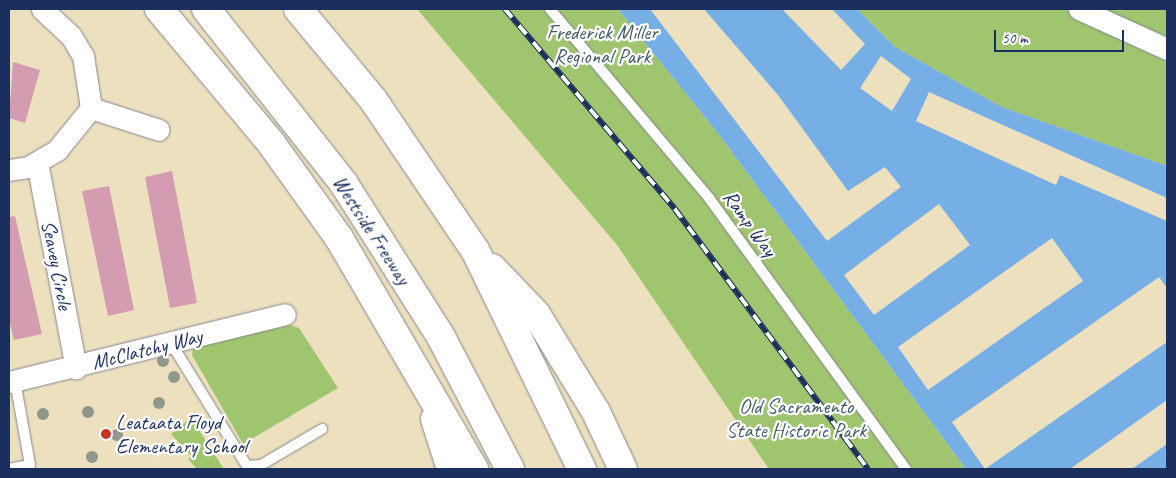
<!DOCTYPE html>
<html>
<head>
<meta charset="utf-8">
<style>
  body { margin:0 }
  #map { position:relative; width:1176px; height:478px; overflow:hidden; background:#ede0bf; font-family:Caveat,sans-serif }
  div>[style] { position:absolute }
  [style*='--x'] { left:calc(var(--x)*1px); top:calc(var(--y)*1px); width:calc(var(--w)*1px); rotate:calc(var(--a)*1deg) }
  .green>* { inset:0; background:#a0c56f }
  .water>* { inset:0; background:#76afe6 }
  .pier>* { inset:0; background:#ede0bf }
  .building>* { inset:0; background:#d49cb0 }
  .roads { filter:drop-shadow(0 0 1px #84888e) drop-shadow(0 0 1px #84888e) }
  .service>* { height:10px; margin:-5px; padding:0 5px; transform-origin:5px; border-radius:5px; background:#fff }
  .minor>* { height:21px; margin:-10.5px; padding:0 10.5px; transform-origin:10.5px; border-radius:10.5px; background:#fff }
  .motorway>* { height:28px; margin:-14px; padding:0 14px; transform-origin:14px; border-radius:14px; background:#fff }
  .rail>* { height:5.5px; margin-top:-2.75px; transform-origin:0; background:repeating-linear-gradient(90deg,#fff 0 11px,#1b2f5e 0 22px); box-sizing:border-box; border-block:1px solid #1b2f5e }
  .trees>* { width:12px; height:12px; margin:-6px; border-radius:50%; background:#90978c }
  .dots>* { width:14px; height:14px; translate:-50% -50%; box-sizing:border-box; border:2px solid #fff; border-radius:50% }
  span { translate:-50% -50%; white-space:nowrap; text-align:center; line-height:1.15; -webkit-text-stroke:4.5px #fff; paint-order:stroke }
  .park-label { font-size:21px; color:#435c63 }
  .street-label { font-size:21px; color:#1b2f5e }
  .poi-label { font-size:21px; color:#1b2f5e }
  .left { translate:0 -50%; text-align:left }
  .frame { position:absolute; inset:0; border:10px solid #1b2f5e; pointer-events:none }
  .scale { position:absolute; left:994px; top:30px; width:130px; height:22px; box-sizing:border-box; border:2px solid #1b2f5e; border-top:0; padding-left:6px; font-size:15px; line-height:18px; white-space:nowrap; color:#1b2f5e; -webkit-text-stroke:4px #fff; paint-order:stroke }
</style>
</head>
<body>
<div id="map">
  <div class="green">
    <div style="clip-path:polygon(417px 9px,618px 9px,720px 136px,966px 469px,769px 469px,617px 245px)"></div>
    <div style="clip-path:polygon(857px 9px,1167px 9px,1167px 166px,1002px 107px,895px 47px)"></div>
    <div style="clip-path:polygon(281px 322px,299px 328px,338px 388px,243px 444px,192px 355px,194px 341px)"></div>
    <div style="clip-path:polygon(188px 420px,195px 424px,224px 469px,197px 469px,188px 459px,191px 456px,171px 434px)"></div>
  </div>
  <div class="water">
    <div style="clip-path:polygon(618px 9px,857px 9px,895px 47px,1002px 107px,1167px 166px,1167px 469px,966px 469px,720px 136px)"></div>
  </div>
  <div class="pier">
    <div style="clip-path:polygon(650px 9px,704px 9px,778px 95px,848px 191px,885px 167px,901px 187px,827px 241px)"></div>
    <div style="clip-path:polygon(782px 9px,832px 9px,865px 44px,841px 70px)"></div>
    <div style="clip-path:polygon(881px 56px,911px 79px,892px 111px,860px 88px)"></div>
    <div style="clip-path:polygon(929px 92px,1167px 198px,1167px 221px,1060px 175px,1056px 185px,916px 121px)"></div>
    <div style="clip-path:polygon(939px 204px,970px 245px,874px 315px,844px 275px)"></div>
    <div style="clip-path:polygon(1052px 238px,1083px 281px,928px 390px,898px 347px)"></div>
    <div style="clip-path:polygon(1159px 277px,1167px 288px,1167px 342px,985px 469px,952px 422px)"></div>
    <div style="clip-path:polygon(1167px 400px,1167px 444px,1132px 469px,1070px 469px)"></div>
  </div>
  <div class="building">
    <div style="clip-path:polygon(13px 62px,40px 70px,25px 123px,9px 118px)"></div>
    <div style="clip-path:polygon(172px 171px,197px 303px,170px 308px,145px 177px)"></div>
    <div style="clip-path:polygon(109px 186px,134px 310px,108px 316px,82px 191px)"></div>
    <div style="clip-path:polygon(15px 216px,42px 334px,14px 340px,9px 320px,9px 217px)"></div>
  </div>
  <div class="roads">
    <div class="service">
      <div style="--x:550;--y:9;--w:247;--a:49.9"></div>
      <div style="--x:709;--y:198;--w:335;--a:54"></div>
      <div style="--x:171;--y:343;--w:145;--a:58.3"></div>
      <div style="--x:247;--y:466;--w:14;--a:-4"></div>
      <div style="--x:261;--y:465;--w:71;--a:-30.5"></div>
      <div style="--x:9;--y:469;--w:21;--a:-11"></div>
      <div style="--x:30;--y:465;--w:85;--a:-100.1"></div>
    </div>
    <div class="minor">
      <div style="--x:1079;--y:9;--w:97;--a:24.4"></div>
      <div style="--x:91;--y:108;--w:71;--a:17.9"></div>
      <div style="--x:37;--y:162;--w:210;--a:79.3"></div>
      <div style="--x:9;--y:170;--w:19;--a:-9"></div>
      <div style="--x:28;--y:167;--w:34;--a:-30"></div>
      <div style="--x:57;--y:150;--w:54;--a:-51"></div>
      <div style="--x:91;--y:108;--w:53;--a:-98.7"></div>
      <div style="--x:83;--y:56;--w:23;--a:-121"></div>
      <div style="--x:71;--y:36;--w:40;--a:-137"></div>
      <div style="--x:9;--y:382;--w:284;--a:-13.8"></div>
    </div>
    <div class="motorway">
      <div style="--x:159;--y:9;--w:175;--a:50.1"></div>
      <div style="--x:271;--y:143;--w:117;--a:54.4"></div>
      <div style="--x:339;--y:238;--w:268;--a:59.7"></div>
      <div style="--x:206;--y:9;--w:223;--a:51.7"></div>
      <div style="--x:344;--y:184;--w:181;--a:57.6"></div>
      <div style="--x:441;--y:337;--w:149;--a:62.4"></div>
      <div style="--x:298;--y:9;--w:119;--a:50.4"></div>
      <div style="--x:374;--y:101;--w:180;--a:55.9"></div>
      <div style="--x:475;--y:250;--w:244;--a:64"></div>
      <div style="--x:492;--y:268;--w:64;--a:46.3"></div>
      <div style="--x:536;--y:314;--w:115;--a:58.5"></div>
      <div style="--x:596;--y:412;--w:63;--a:64.7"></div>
      <div style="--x:435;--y:419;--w:52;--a:72.3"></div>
    </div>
  </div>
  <div class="rail">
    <div style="--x:505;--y:9;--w:262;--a:49.6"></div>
    <div style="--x:675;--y:209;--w:324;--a:53.4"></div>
  </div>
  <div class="trees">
    <div style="left:163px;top:361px"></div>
    <div style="left:174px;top:377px"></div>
    <div style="left:159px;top:403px"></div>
    <div style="left:88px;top:412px"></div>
    <div style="left:43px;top:414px"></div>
    <div style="left:117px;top:435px"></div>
    <div style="left:92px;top:457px"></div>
  </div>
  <div class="dots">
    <div style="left:106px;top:434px;background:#c8321e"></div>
  </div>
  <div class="park-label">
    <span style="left:602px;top:44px">Frederick Miller<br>Regional Park</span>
    <span style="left:796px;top:418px">Old Sacramento<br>State Historic Park</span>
  </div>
  <div class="street-label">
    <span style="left:750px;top:223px;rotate:54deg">Ramp Way</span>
    <span style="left:372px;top:230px;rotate:57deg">Westside Freeway</span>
    <span style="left:57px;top:265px;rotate:79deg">Seavey Circle</span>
    <span style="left:147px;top:349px;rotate:-14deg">McClatchy Way</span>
  </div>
  <div class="poi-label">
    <span class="left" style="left:116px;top:434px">Leataata Floyd<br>Elementary School</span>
  </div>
  <div class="frame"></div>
  <div class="scale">50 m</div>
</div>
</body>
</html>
